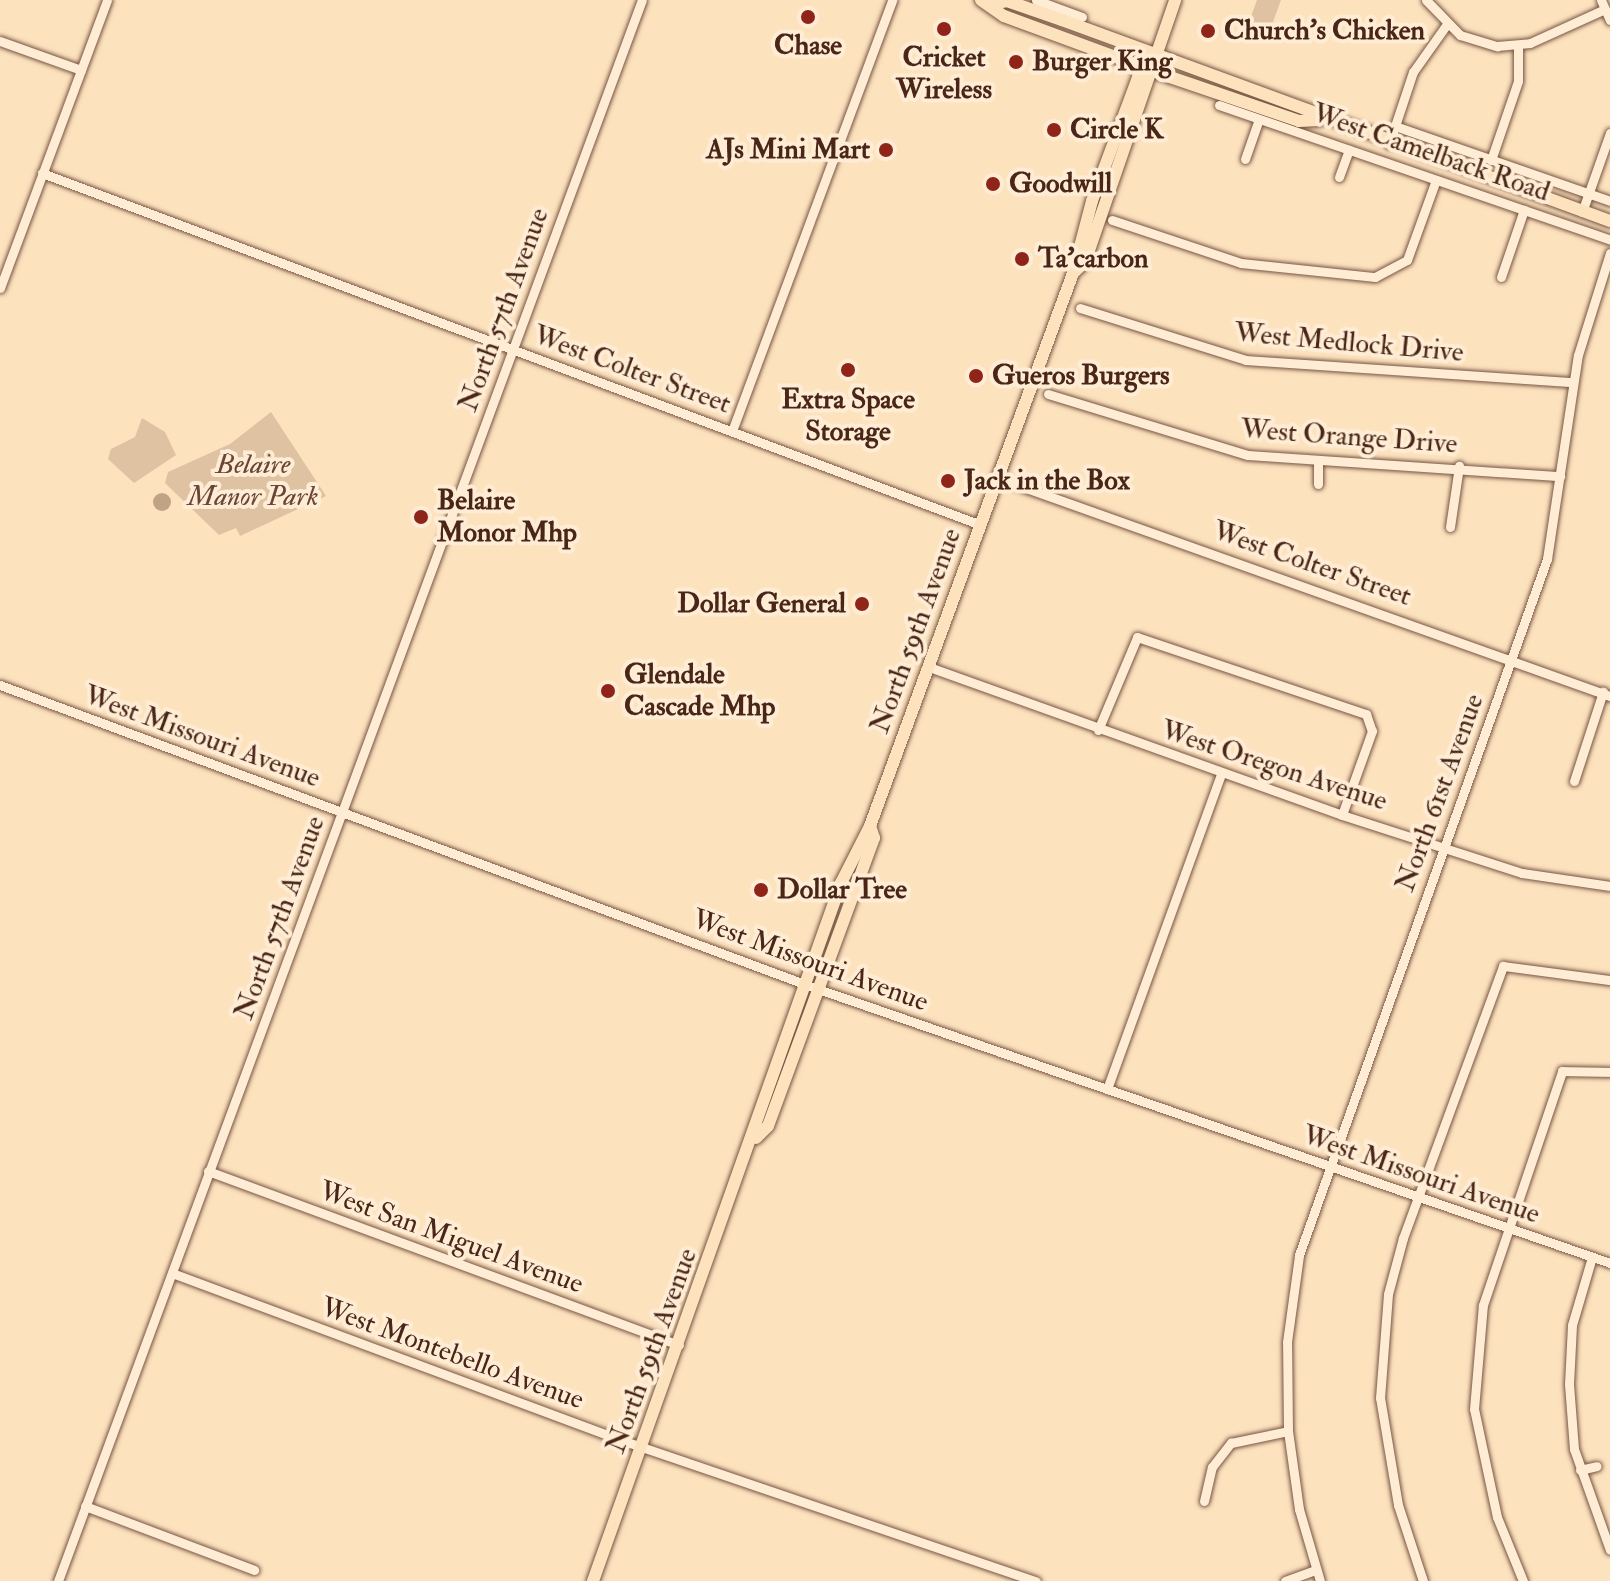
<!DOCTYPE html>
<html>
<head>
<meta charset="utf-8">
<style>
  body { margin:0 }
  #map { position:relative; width:1610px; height:1581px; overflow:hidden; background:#fde2be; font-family:"IM FELL Double Pica",serif }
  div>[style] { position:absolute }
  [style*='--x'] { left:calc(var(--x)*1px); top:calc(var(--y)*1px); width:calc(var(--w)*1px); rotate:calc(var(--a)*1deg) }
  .green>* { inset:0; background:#dfc2a2 }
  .water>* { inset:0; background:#c0a286 }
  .round { border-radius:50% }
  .roads { filter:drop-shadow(0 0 2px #775542) drop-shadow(0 0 2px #775542) }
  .minor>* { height:9px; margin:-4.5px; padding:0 4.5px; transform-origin:4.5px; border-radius:4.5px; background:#feecd5 }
  .major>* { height:12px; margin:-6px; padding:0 6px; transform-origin:6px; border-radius:6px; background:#fde2be }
  .dots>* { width:22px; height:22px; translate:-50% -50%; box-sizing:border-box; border:4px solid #feecd5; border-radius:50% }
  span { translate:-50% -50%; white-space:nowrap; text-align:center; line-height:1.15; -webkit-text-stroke:8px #feecd5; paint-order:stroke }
  .poi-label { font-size:28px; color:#4a2618; font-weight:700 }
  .left { translate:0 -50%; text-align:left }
  .right { translate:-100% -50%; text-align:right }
  .street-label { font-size:28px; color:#4a2618 }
  .park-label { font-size:28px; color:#684534; font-style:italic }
</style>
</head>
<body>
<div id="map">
  <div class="green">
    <div style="clip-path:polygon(1257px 0,1281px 0,1270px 30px,1249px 22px)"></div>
    <div style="clip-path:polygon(271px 412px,326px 496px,240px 536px,236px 528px,219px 535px,165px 483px,168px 472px,230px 444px)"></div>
    <div style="clip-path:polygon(142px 418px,165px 432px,176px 455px,134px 483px,108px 459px,111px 449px,135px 437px)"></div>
  </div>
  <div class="water">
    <div class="round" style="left:153px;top:493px;width:18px;height:18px"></div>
  </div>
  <div class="roads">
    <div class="minor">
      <div style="--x:1036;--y:0;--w:49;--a:20.3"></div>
      <div style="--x:1426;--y:0;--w:49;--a:45.8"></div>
      <div style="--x:1460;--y:35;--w:39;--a:17"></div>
      <div style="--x:1497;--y:46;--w:33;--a:-5"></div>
      <div style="--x:1530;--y:43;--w:82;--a:-24.4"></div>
      <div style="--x:1601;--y:0;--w:22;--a:66"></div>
      <div style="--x:0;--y:41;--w:86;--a:19.7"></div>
      <div style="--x:1219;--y:105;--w:414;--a:19"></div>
      <div style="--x:1395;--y:126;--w:228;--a:19.2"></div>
      <div style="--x:1389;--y:144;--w:76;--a:-71.6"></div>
      <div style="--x:1413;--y:72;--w:59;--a:-54.7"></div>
      <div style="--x:1245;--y:159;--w:42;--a:-70.7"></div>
      <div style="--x:1491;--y:160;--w:83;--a:-71.1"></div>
      <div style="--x:1518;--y:81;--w:35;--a:-90"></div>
      <div style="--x:42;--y:173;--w:1003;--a:20.55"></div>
      <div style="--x:1339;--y:177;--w:29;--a:-70"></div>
      <div style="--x:1582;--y:212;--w:84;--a:-70.5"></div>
      <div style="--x:1112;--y:220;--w:136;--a:18.4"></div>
      <div style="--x:1241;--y:263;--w:135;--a:6"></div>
      <div style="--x:1375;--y:277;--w:36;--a:-28"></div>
      <div style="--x:1407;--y:260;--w:85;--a:-70.1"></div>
      <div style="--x:1501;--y:277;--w:71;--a:-71.1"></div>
      <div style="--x:0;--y:288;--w:307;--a:-69.6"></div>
      <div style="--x:1080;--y:308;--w:174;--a:17.4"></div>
      <div style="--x:1246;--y:360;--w:327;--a:3.9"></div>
      <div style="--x:1048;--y:394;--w:209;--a:17"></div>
      <div style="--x:1248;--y:455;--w:313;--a:3.9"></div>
      <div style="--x:732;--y:431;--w:460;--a:-69.6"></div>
      <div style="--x:998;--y:478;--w:650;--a:19.61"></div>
      <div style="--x:1318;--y:484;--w:23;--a:-90"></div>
      <div style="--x:1450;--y:527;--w:62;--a:-81.6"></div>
      <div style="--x:929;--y:667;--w:439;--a:19.7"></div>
      <div style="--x:1342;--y:815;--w:189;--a:17.9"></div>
      <div style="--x:1522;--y:873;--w:89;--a:8.4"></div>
      <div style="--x:0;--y:685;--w:873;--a:20.39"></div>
      <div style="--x:818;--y:989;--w:838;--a:19.08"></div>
      <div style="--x:1098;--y:730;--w:101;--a:-67.2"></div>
      <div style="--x:1137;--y:637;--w:242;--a:18.6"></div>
      <div style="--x:1366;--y:714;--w:18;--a:71"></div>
      <div style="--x:1372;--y:731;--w:89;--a:109.7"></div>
      <div style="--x:1574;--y:781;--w:94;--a:-72"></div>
      <div style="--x:1107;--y:1089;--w:335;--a:-70.1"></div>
      <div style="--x:208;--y:1171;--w:502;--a:20.28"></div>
      <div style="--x:1592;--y:1257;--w:71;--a:106.4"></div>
      <div style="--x:1572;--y:1325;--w:59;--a:92.9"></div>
      <div style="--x:1569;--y:1384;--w:65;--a:85.6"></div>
      <div style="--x:1574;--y:1449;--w:107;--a:70.4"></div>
      <div style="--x:172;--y:1273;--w:482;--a:20.4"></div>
      <div style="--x:624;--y:1441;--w:435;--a:18.8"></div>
      <div style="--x:1580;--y:1470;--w:17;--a:-13"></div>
      <div style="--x:1204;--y:1501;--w:35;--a:-77"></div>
      <div style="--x:1212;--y:1467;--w:31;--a:-52"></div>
      <div style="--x:1231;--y:1443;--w:58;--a:-11.9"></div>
      <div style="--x:85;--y:1506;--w:181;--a:20.7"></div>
      <div style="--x:58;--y:1581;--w:1685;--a:-69.73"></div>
      <div style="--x:1285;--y:1581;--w:33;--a:-20"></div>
      <div style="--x:1320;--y:1581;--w:75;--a:-106.3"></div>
      <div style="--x:1299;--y:1509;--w:79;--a:-98"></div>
      <div style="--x:1288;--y:1431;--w:89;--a:-90.6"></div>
      <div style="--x:1287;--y:1342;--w:88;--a:-82.1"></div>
      <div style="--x:1299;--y:1255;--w:739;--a:-70.39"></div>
      <div style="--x:1547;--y:559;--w:206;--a:-81.4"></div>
      <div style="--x:1578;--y:355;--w:107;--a:-72.6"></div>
      <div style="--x:1423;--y:1581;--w:80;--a:-108.2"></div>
      <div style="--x:1398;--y:1505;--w:109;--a:-99.5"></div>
      <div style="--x:1380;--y:1398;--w:104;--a:-85.6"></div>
      <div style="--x:1388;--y:1294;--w:58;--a:-75"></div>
      <div style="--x:1403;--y:1238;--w:290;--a:-69.8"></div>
      <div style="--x:1503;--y:966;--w:108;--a:7.5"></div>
      <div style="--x:1523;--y:1581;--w:69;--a:-112.1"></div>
      <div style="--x:1497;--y:1517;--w:110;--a:-102"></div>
      <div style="--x:1474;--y:1409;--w:104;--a:-85.1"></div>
      <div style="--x:1483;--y:1305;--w:247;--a:-71.3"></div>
      <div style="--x:1562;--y:1071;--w:48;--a:1.2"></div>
    </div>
    <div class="major">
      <div style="--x:981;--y:0;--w:28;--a:35"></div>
      <div style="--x:1004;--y:16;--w:177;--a:20.2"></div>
      <div style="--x:1170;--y:77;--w:136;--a:18.8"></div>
      <div style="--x:1299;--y:121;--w:20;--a:-3"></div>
      <div style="--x:992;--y:4;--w:15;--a:-11"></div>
      <div style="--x:1007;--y:1;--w:58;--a:19.1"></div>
      <div style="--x:1062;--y:20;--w:584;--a:20.14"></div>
      <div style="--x:1073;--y:273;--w:16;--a:-43"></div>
      <div style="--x:1085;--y:262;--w:277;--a:-71"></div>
      <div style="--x:756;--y:1138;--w:17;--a:-45"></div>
      <div style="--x:768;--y:1126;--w:307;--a:-69.8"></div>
      <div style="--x:874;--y:838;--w:13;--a:-108"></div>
      <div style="--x:593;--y:1581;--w:741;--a:-70.44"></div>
      <div style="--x:841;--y:883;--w:64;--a:-63"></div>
      <div style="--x:870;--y:826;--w:589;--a:-69.84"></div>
      <div style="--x:1073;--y:273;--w:74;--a:-75.2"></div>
      <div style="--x:1092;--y:201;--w:132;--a:-69.6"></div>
      <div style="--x:1138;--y:77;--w:14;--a:-34"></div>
    </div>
  </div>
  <div class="dots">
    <div style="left:808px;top:17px;background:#8f2418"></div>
    <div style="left:944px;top:29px;background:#8f2418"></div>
    <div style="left:1208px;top:31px;background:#8f2418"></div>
    <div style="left:1016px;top:62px;background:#8f2418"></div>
    <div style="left:1054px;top:130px;background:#8f2418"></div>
    <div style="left:886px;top:150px;background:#8f2418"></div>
    <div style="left:993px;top:184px;background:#8f2418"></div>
    <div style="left:1022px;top:259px;background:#8f2418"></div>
    <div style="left:848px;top:370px;background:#8f2418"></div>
    <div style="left:976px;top:376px;background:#8f2418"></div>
    <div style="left:948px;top:481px;background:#8f2418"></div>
    <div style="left:421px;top:517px;background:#8f2418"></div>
    <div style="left:862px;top:604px;background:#8f2418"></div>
    <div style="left:608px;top:691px;background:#8f2418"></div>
    <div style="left:761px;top:890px;background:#8f2418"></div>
  </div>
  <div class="poi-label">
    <span class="left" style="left:1224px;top:31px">Church's Chicken</span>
    <span style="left:808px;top:46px">Chase</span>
    <span style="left:944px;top:74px">Cricket<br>Wireless</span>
    <span class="left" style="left:1032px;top:62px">Burger King</span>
    <span class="left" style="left:1070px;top:130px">Circle K</span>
    <span class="right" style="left:870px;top:150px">AJs Mini Mart</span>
    <span class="left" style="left:1009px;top:184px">Goodwill</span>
    <span class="left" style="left:1038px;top:259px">Ta'carbon</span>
    <span class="left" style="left:992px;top:376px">Gueros Burgers</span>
    <span style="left:848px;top:416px">Extra Space<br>Storage</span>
    <span class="left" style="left:964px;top:481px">Jack in the Box</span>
    <span class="left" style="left:437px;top:517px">Belaire<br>Monor Mhp</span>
    <span class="right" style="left:846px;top:604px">Dollar General</span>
    <span class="left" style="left:624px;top:691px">Glendale<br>Cascade Mhp</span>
    <span class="left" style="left:777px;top:890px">Dollar Tree</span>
  </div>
  <div class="street-label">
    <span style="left:1431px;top:153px;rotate:19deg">West Camelback Road</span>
    <span style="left:504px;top:310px;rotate:-70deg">North 57th Avenue</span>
    <span style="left:1349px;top:343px;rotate:5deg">West Medlock Drive</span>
    <span style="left:632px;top:370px;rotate:20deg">West Colter Street</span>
    <span style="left:1349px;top:437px;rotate:4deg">West Orange Drive</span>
    <span style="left:1312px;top:564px;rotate:19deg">West Colter Street</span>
    <span style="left:916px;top:631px;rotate:-70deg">North 59th Avenue</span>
    <span style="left:202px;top:737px;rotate:20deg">West Missouri Avenue</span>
    <span style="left:1274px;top:766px;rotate:18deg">West Oregon Avenue</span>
    <span style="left:1440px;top:793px;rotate:-70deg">North 61st Avenue</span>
    <span style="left:280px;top:918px;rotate:-70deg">North 57th Avenue</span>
    <span style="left:810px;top:961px;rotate:20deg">West Missouri Avenue</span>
    <span style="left:1421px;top:1175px;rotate:19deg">West Missouri Avenue</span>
    <span style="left:451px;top:1238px;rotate:20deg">West San Miguel Avenue</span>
    <span style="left:652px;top:1351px;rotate:-70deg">North 59th Avenue</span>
    <span style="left:452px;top:1354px;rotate:20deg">West Montebello Avenue</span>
  </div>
  <div class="park-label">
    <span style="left:253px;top:481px">Belaire<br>Manor Park</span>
  </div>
</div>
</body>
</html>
